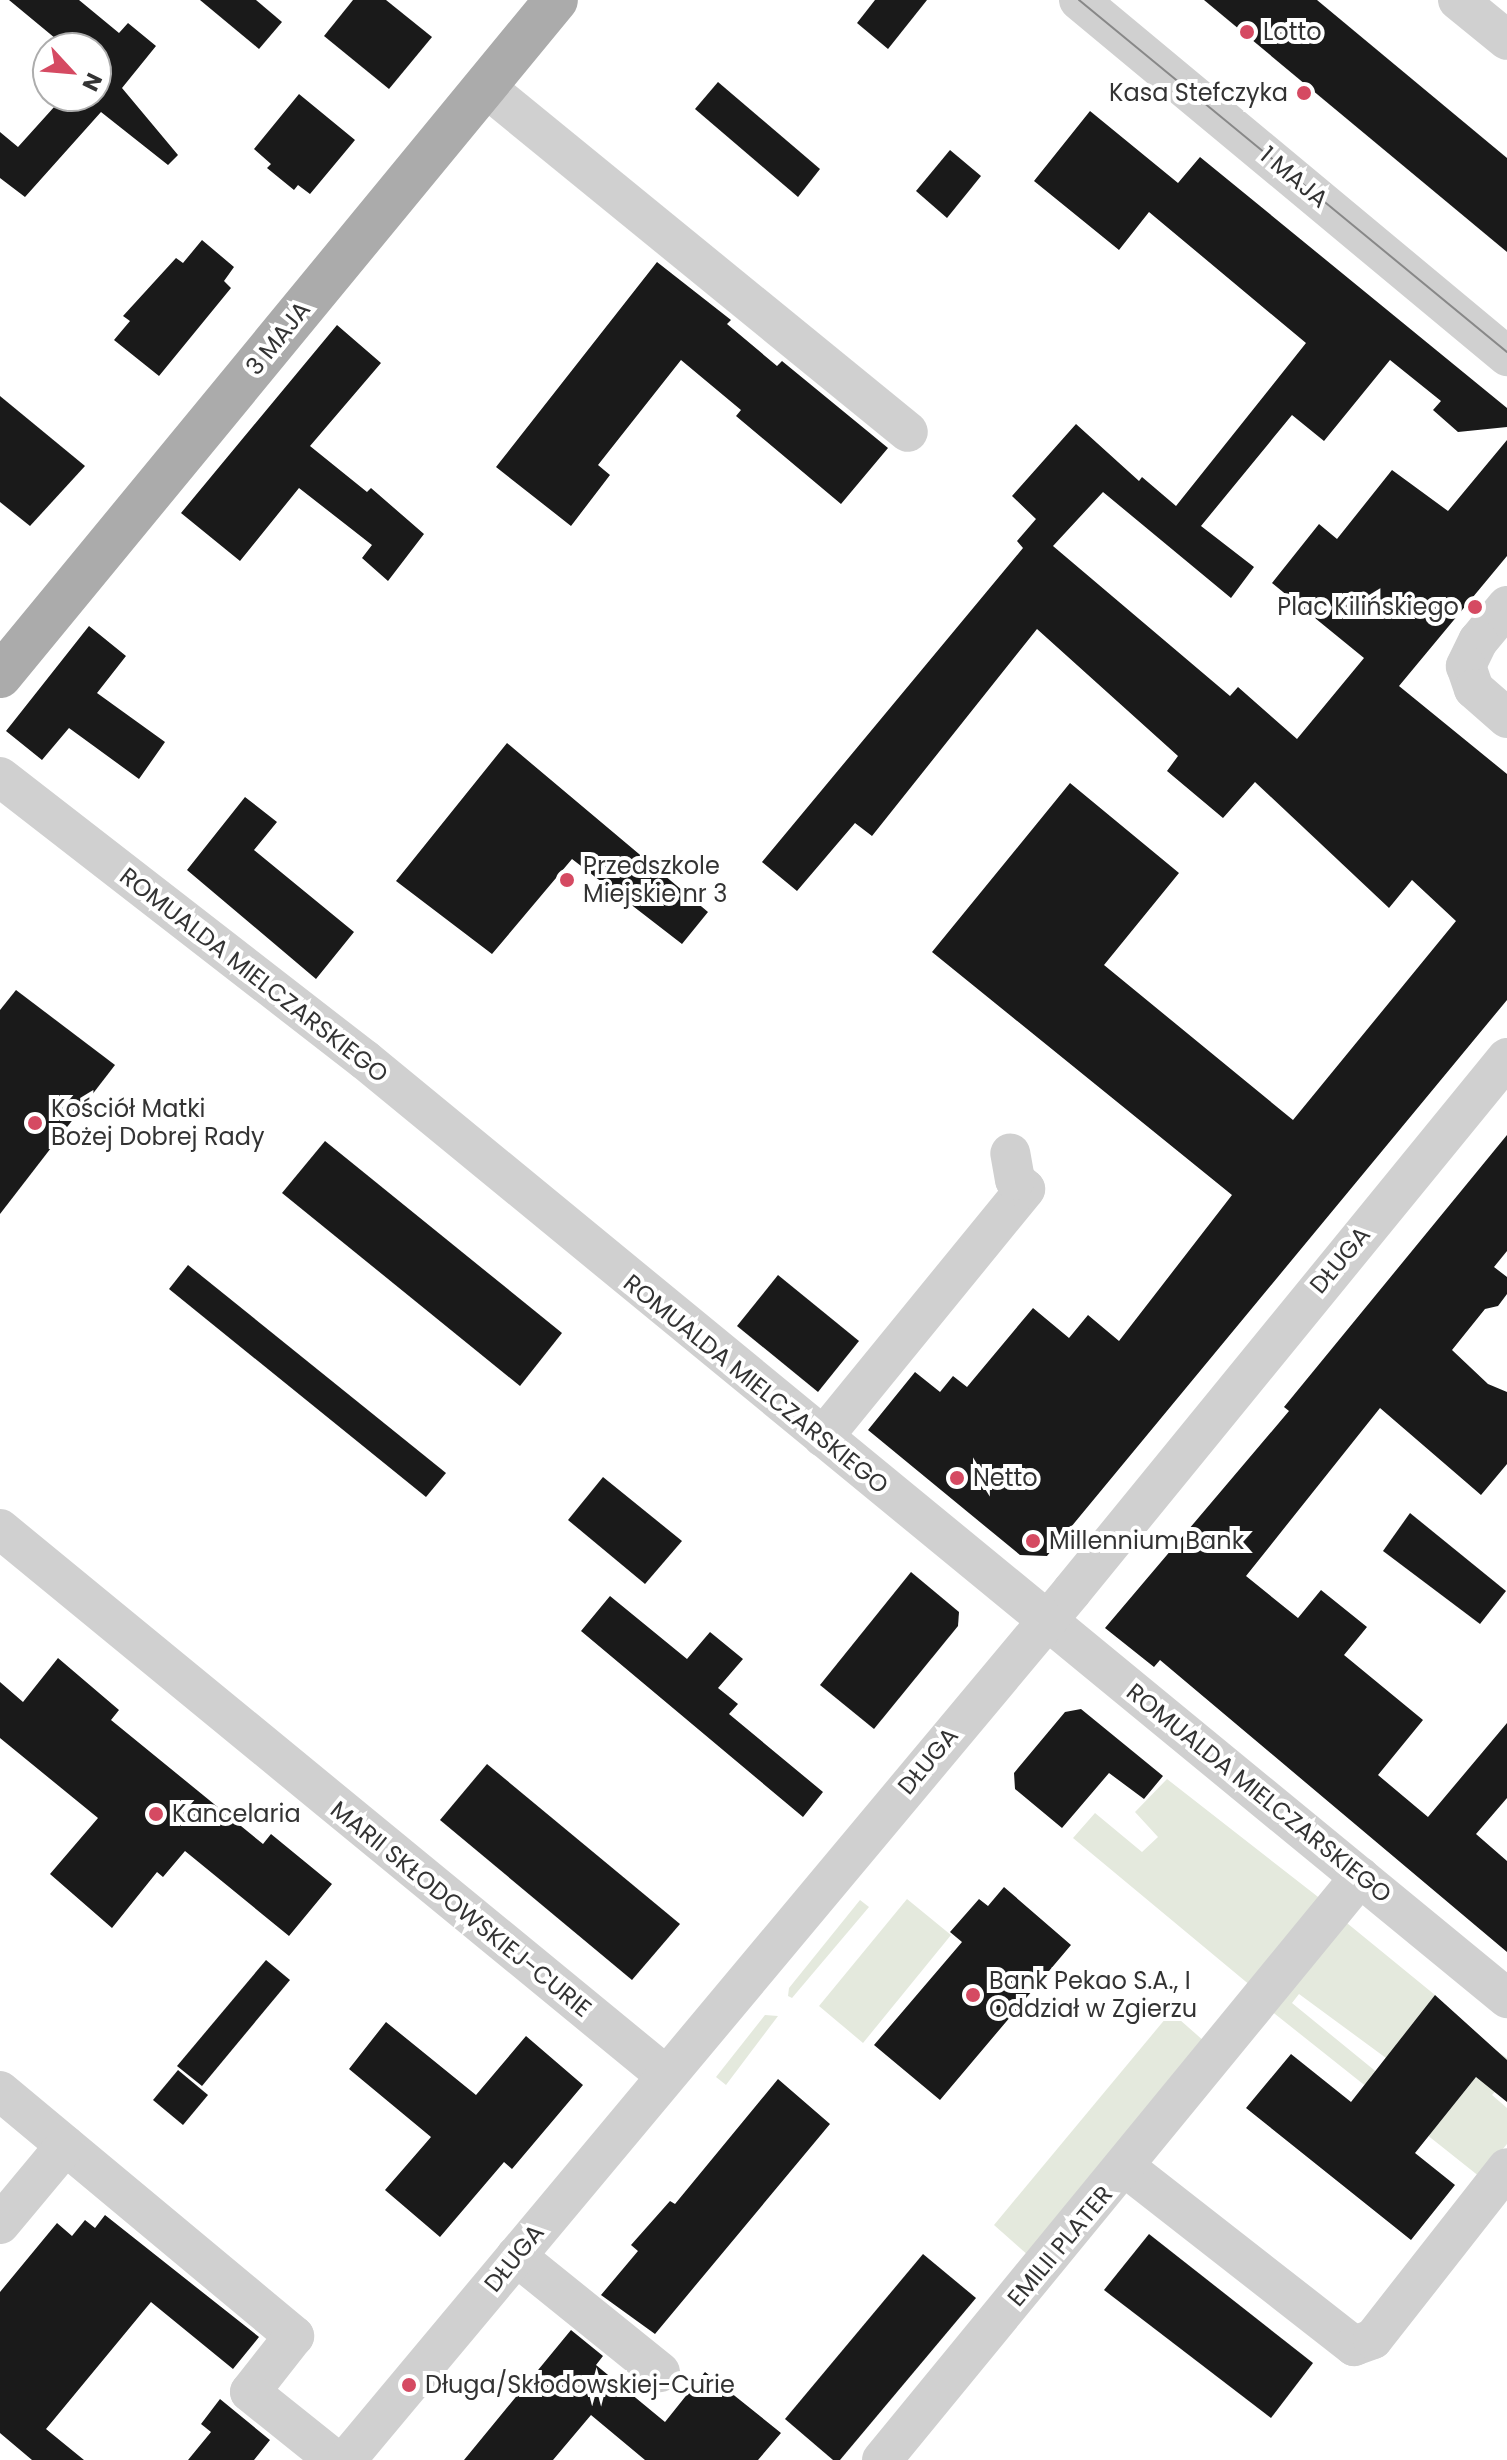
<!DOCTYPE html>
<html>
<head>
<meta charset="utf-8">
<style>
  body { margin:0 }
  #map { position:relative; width:1507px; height:2460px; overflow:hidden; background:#fff; font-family:Poppins,sans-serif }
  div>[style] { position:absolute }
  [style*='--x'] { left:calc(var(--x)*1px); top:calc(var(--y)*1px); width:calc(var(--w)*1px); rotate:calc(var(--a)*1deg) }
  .green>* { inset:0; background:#e4e9dd }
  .building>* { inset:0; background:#1a1a1a }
  .minor>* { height:40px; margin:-20px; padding:0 20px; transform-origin:20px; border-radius:20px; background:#d0d0d0 }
  .major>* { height:44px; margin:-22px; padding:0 22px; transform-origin:22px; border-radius:22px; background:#ababab }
  .tram>* { height:2px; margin:-1px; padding:0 1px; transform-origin:1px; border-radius:1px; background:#888 }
  .dots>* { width:22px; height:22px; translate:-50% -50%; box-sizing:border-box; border:4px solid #fff; border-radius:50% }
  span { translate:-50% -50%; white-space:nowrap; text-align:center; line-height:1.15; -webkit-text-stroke:8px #fff; paint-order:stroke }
  .poi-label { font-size:24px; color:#333 }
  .left { translate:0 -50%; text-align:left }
  .right { translate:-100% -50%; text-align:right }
  .street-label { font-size:24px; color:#333 }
  .north { position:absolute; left:32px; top:32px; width:80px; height:80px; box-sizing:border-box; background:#fff; border:2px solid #adadad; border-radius:50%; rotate:116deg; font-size:22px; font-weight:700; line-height:32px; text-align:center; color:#333 }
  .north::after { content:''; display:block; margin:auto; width:28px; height:36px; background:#d54a62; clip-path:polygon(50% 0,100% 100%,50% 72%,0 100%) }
</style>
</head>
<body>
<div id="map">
  <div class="green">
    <div style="clip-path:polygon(1167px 1779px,1322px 1900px,1251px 1986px,1073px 1838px,1095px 1813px,1142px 1852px,1158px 1837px,1135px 1812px)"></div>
    <div style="clip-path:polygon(907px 1899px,951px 1935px,863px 2043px,819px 2006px)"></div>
    <div style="clip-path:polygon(860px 1900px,869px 1907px,792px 1998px,788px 1996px,789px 1988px)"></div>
    <div style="clip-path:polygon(1342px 1919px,1435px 1995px,1386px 2058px,1299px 1994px,1292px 2003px,1439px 2123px,1497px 2051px,1507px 2058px,1507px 2078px,1492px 2095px,1507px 2108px,1507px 2144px,1480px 2177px,1270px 2010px)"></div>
    <div style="clip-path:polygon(1171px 2012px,1205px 2042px,1029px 2256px,994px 2225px)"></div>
    <div style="clip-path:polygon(765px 2015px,778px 2016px,726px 2085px,716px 2077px)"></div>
  </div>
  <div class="building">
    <div style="clip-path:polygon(9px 0,79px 0,119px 33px,128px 23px,156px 46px,122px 88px,178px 155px,168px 165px,101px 112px,25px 197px,0 178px,0 132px,18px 147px,64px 96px,96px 96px,96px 48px,67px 48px)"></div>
    <div style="clip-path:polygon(200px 0,256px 0,282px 22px,259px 49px)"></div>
    <div style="clip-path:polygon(353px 0,386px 0,432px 37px,389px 89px,324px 36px)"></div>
    <div style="clip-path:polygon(875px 0,927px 0,888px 49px,857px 23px)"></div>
    <div style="clip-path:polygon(1204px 0,1317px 0,1507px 158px,1507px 252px)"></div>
    <div style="clip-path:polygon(718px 82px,820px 169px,798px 197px,695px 109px)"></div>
    <div style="clip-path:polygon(299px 94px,355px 140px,310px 194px,298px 185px,294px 190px,267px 168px,271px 164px,254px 149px)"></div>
    <div style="clip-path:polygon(1090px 111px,1178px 183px,1200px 157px,1507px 408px,1507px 427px,1458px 432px,1433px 410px,1441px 401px,1390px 360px,1324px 441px,1292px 415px,1201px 526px,1254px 567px,1231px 598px,1103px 492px,1053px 546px,1230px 696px,1238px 687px,1297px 739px,1364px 658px,1272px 583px,1319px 524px,1337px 539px,1392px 470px,1448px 511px,1507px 440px,1507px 556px,1399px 686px,1507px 774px,1507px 1000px,1047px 1556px,1020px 1555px,868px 1430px,915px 1372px,940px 1392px,953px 1376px,967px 1387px,1033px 1308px,1069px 1338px,1088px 1315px,1119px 1341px,1232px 1195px,932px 952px,1070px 783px,1179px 873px,1104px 965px,1293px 1120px,1456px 921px,1412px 880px,1389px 908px,1255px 782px,1223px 818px,1167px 771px,1178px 756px,1037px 629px,872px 836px,855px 823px,797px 891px,762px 862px,1023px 548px,1017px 541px,1036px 519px,1012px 496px,1076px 424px,1139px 481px,1142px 477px,1176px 506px,1306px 343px,1149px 212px,1119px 250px,1034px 181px)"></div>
    <div style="clip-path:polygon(950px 150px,981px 176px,947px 218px,916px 191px)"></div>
    <div style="clip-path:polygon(202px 240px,234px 267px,224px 281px,231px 288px,159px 376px,114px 340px,130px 321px,123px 316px,176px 258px,183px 263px)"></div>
    <div style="clip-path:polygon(657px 262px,731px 320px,727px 324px,777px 366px,782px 361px,888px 448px,841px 504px,736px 416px,741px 410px,681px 360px,598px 465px,610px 475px,571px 526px,496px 467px)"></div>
    <div style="clip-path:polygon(337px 325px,381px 363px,310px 446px,367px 492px,371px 488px,424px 534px,388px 581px,362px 558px,372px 545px,299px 488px,240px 561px,181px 513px)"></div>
    <div style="clip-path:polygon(0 396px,85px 466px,30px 526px,0 502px)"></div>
    <div style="clip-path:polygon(89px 626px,126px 656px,97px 693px,165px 742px,139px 779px,69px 728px,42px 760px,6px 731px)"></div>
    <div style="clip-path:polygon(507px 743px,708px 912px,682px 944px,572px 859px,492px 954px,396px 881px)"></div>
    <div style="clip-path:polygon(245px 797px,277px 822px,254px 850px,354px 932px,316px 979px,187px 870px)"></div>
    <div style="clip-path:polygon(16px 990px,115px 1065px,0 1214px,0 1010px)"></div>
    <div style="clip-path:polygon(1507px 1135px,1507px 1251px,1494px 1267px,1507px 1277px,1507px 1294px,1498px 1306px,1485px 1309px,1452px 1350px,1488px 1384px,1507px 1392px,1507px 1464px,1481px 1495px,1380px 1408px,1246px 1576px,1298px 1618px,1321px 1590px,1367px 1627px,1344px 1655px,1423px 1720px,1378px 1775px,1428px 1817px,1507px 1723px,1507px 1798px,1476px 1834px,1507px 1861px,1507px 1952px,1160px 1660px,1154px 1667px,1105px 1628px,1289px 1411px,1284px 1407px)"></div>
    <div style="clip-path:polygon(325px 1141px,562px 1333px,520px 1386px,282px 1193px)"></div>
    <div style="clip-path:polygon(188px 1265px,446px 1473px,426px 1497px,169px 1289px)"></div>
    <div style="clip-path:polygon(778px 1275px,859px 1341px,818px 1392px,737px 1326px)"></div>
    <div style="clip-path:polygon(603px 1477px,682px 1541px,645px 1584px,568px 1520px)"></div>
    <div style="clip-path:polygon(1410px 1513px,1506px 1591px,1480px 1624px,1383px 1551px)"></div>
    <div style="clip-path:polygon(911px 1572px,959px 1612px,958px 1626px,874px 1729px,820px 1685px)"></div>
    <div style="clip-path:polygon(610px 1596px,687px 1659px,710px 1632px,743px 1659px,718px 1688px,738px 1704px,729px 1714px,823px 1792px,803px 1817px,581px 1631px)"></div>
    <div style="clip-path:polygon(58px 1658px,119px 1710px,111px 1720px,263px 1844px,271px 1834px,332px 1884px,289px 1936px,185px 1851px,163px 1877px,157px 1872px,112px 1928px,50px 1874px,98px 1818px,0 1738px,0 1682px,23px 1702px)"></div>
    <div style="clip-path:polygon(1081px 1709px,1163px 1776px,1144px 1799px,1109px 1773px,1062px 1828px,1015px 1789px,1014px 1773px,1065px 1712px)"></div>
    <div style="clip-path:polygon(487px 1764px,680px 1924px,632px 1980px,440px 1820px)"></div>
    <div style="clip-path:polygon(1004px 1887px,1071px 1945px,940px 2100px,874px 2045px,962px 1942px,950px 1932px,979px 1899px,988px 1906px)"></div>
    <div style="clip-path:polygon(266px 1960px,290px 1980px,202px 2086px,177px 2066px)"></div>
    <div style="clip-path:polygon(1435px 1995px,1507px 2060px,1507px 2102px,1476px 2077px,1415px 2153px,1455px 2185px,1411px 2240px,1246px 2108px,1291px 2054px,1351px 2102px)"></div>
    <div style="clip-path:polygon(386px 2022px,476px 2095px,526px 2036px,583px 2085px,512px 2169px,504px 2162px,440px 2237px,385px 2190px,431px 2137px,349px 2069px)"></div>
    <div style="clip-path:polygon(178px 2070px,208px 2095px,183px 2125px,153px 2100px)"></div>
    <div style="clip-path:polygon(778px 2079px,830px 2124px,655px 2334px,601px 2295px,638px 2251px,631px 2245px,670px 2201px,675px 2204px)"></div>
    <div style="clip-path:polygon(105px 2215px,259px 2337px,233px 2369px,151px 2302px,46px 2429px,84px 2460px,32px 2460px,0 2433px,0 2292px,57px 2223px,72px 2236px,85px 2220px,95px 2228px)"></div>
    <div style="clip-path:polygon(1149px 2234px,1313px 2363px,1271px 2418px,1104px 2290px)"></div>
    <div style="clip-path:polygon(923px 2254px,976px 2298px,840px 2460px,833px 2460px,785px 2419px)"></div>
    <div style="clip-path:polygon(571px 2330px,603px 2356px,596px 2365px,665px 2422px,705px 2372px,781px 2433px,758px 2460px,645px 2460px,591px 2415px,553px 2460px,464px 2460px)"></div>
    <div style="clip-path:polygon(220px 2399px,270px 2440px,254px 2460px,188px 2460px,211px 2432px,201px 2424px)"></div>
  </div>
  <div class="minor">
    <div style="--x:1079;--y:0;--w:557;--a:39.75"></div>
    <div style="--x:1458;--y:0;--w:63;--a:39.2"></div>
    <div style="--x:484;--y:86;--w:547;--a:39.22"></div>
    <div style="--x:1507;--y:606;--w:45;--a:129.6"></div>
    <div style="--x:1478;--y:641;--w:28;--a:116"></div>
    <div style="--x:1466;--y:666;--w:24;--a:71"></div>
    <div style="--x:1474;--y:689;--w:44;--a:41.3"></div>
    <div style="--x:0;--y:777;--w:462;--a:37.8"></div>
    <div style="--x:365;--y:1060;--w:1478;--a:39.4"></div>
    <div style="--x:823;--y:1437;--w:320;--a:-50.8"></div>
    <div style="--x:1025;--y:1189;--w:13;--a:-138"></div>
    <div style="--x:1015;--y:1180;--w:27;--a:-100"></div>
    <div style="--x:0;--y:1529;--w:859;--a:39.38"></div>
    <div style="--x:0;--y:2091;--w:383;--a:39.8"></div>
    <div style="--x:294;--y:2336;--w:71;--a:128.2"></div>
    <div style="--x:250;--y:2392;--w:109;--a:38.7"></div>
    <div style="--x:1125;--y:2167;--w:291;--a:38"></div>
    <div style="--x:1354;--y:2346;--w:20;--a:-20"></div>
    <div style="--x:1373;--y:2339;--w:217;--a:-51.9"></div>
    <div style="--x:0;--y:2224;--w:102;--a:-50.2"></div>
    <div style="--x:516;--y:2256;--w:185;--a:38.9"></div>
    <div style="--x:346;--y:2460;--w:1132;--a:-50.12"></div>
    <div style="--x:1072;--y:1591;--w:688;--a:-50.78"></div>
    <div style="--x:882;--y:2460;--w:754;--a:-50.65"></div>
  </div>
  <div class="major">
    <div style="--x:0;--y:676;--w:875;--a:-50.56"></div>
  </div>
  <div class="tram">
    <div style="--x:1079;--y:0;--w:554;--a:39.43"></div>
  </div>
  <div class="dots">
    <div style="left:1247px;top:32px;background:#d54a62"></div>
    <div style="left:1304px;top:93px;background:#d54a62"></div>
    <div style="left:1475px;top:607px;background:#d54a62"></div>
    <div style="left:567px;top:880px;background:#d54a62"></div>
    <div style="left:35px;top:1123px;background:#d54a62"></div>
    <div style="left:957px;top:1478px;background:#d54a62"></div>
    <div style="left:1033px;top:1541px;background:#d54a62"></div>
    <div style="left:156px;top:1814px;background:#d54a62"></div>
    <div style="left:973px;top:1995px;background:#d54a62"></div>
    <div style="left:409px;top:2385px;background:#d54a62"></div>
  </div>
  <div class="poi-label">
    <span class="left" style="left:1263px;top:32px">Lotto</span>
    <span class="right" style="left:1288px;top:93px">Kasa Stefczyka</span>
    <span class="right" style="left:1459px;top:607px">Plac Kilińskiego</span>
    <span class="left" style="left:583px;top:880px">Przedszkole<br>Miejskie nr 3</span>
    <span class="left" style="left:51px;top:1123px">Kościół Matki<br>Bożej Dobrej Rady</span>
    <span class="left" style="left:973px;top:1478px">Netto</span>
    <span class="left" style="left:1049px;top:1541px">Millennium Bank</span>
    <span class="left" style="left:172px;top:1814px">Kancelaria</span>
    <span class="left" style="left:989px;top:1995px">Bank Pekao S.A., I<br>Oddział w Zgierzu</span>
    <span class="left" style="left:425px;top:2385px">Długa/Skłodowskiej-Curie</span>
  </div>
  <div class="street-label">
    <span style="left:1294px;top:177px;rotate:40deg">1 MAJA</span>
    <span style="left:278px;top:338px;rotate:-51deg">3 MAJA</span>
    <span style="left:254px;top:975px;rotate:38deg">ROMUALDA MIELCZARSKIEGO</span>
    <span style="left:1340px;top:1260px;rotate:-50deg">DŁUGA</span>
    <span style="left:756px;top:1384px;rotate:39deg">ROMUALDA MIELCZARSKIEGO</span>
    <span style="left:928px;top:1761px;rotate:-50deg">DŁUGA</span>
    <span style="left:1259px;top:1793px;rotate:39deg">ROMUALDA MIELCZARSKIEGO</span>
    <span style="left:461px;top:1909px;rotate:39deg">MARII SKŁODOWSKIEJ-CURIE</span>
    <span style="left:1060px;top:2246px;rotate:-50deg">EMILII PLATER</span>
    <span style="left:514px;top:2258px;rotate:-51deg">DŁUGA</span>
  </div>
  <div class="north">N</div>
</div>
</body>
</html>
